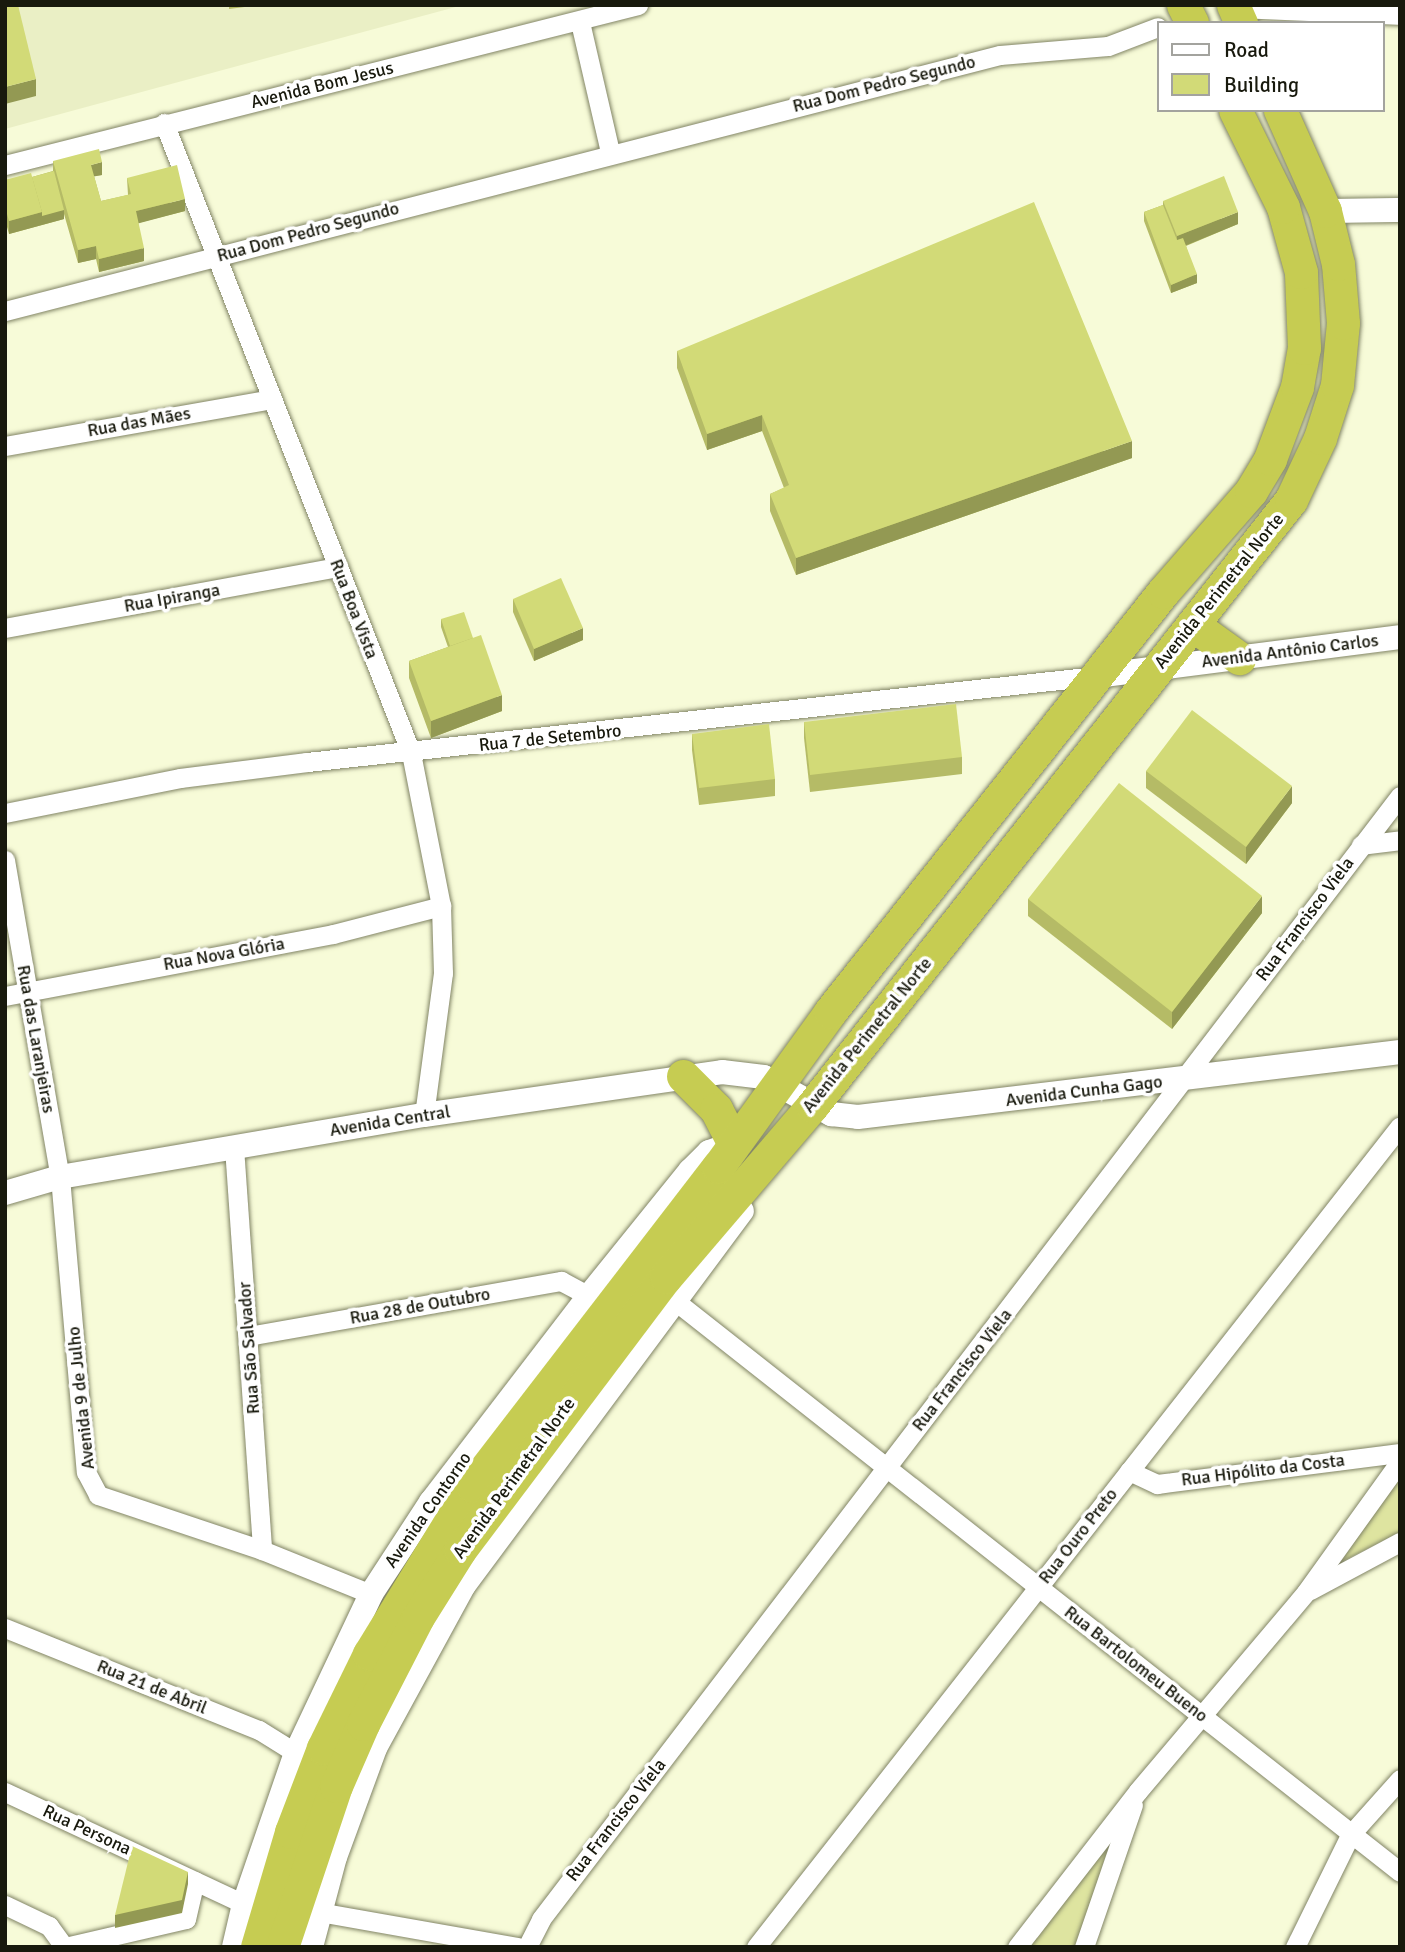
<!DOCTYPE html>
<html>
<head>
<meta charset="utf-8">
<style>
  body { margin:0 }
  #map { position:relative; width:1405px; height:1952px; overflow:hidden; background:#f7fbd8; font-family:Signika,sans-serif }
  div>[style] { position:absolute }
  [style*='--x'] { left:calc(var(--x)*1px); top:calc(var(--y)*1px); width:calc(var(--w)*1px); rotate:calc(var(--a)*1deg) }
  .built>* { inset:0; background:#eaefc5 }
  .green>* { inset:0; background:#dee4a0 }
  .roads { filter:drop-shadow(0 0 2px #818465) drop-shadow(0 0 2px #818465) }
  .minor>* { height:19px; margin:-9.5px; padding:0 9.5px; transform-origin:9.5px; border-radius:9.5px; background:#fff }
  .tertiary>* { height:24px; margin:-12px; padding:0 12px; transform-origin:12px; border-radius:12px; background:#fff }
  .trunk>* { height:33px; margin:-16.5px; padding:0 16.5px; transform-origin:16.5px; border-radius:16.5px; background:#c6cc52 }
  .wall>* { inset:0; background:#b5bb66 }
  .shaded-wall>* { inset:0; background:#939953 }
  .building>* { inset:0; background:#d2da77 }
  span { translate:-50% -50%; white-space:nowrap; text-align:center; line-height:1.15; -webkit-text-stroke:7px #fff; paint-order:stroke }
  .street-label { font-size:18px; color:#18190d }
  .frame { position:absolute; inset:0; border:7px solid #18190d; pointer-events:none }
  .legend { position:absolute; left:1157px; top:21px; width:228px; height:91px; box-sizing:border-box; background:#fff; border:2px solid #a3a39e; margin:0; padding:9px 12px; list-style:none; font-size:21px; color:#18190d }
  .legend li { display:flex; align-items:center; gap:14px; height:35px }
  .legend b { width:35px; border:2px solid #a3a39e }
</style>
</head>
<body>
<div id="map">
  <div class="built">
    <div style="clip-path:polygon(5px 5px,463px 5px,5px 129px)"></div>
  </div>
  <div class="green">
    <div style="clip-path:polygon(1400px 1472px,1400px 1532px,1341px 1562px)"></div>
    <div style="clip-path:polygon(1111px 1839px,1076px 1947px,1029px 1947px)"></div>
  </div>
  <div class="roads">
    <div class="minor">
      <div style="--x:1235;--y:8;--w:165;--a:2.4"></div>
      <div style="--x:580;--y:22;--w:133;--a:77"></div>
      <div style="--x:164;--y:123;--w:677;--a:68.59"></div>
      <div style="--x:411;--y:753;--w:156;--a:78.9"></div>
      <div style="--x:441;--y:906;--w:67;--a:88.3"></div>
      <div style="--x:443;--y:973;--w:143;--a:97.6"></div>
      <div style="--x:5;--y:165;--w:653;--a:-14.19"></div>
      <div style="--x:5;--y:311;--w:1027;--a:-14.43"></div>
      <div style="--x:1000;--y:55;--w:108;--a:-4.8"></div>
      <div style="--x:1108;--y:46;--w:53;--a:-20.8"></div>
      <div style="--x:5;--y:446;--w:271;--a:-10"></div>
      <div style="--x:5;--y:628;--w:339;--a:-10.4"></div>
      <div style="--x:5;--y:813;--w:178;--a:-11.3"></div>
      <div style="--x:180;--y:778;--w:128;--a:-7.2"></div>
      <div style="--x:307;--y:762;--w:794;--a:-6.22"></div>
      <div style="--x:1361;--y:845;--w:39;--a:-7"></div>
      <div style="--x:5;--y:860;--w:322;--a:80.2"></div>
      <div style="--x:60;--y:1177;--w:296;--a:85"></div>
      <div style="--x:86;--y:1472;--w:26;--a:62"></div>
      <div style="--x:98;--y:1495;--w:173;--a:18.5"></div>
      <div style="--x:262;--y:1550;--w:118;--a:22"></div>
      <div style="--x:5;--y:996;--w:334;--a:-10.7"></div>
      <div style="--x:333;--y:934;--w:112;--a:-14.5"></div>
      <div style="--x:234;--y:1147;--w:404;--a:86"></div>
      <div style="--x:674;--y:1300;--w:924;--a:38.23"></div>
      <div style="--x:248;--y:1336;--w:318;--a:-10"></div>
      <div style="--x:561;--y:1281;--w:32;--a:28"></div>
      <div style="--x:1129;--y:1471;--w:31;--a:25"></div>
      <div style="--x:1157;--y:1484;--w:245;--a:-7.3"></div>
      <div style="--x:1310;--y:1590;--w:102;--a:-28.1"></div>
      <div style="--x:5;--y:1628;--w:274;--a:21.9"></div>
      <div style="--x:259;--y:1730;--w:44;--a:31.9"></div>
      <div style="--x:5;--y:1792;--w:264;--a:25.1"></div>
      <div style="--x:5;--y:1905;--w:49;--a:25.5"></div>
      <div style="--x:49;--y:1926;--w:26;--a:54"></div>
      <div style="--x:319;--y:1912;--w:202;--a:10"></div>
      <div style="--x:65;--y:1947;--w:124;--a:-13"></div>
      <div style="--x:186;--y:1919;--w:39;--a:-77"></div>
      <div style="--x:527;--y:1947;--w:31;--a:-63"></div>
      <div style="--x:541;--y:1919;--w:1414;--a:-52.59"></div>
      <div style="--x:756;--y:1947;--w:1043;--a:-51.89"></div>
      <div style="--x:1017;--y:1947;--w:197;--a:-52.2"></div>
      <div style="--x:1138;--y:1791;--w:260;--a:-49.8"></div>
      <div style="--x:1306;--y:1592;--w:161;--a:-54.3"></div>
      <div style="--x:1084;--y:1947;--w:150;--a:-71"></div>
      <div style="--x:1295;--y:1947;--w:125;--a:-63.8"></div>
      <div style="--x:1350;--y:1835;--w:75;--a:-48.2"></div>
    </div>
    <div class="tertiary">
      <div style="--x:1325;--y:211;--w:75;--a:-0.8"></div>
      <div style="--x:1096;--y:676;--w:306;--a:-7.3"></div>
      <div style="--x:5;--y:1193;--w:57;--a:-16.2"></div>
      <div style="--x:60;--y:1177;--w:369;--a:-9.7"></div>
      <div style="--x:424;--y:1115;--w:301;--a:-8.2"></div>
      <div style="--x:722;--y:1072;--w:42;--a:6.8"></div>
      <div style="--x:764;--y:1077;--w:77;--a:28.9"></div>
      <div style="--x:831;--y:1114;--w:27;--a:6"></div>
      <div style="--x:858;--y:1117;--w:546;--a:-6.84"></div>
      <div style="--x:234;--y:1947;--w:44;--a:-76.9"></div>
      <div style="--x:244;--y:1904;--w:160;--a:-71"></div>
      <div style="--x:296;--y:1753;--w:176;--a:-64.7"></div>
      <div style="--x:371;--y:1594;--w:110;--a:-56.9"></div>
      <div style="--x:431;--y:1502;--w:260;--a:-52.5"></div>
      <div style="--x:589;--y:1296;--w:161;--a:-51.1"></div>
      <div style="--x:690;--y:1171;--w:27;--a:-45"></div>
      <div style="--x:709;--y:1152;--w:24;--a:-19"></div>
      <div style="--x:311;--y:1947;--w:93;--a:-75.1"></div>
      <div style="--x:335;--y:1857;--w:116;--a:-69.8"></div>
      <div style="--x:375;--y:1748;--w:186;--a:-61.4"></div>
      <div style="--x:464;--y:1585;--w:466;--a:-53.4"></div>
    </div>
    <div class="trunk">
      <div style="--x:1183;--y:5;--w:20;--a:63"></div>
      <div style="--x:1233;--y:5;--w:20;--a:66"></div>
      <div style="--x:1193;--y:625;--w:57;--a:35.7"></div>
      <div style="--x:683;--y:1076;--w:47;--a:45"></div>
      <div style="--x:716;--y:1109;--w:38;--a:63"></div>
      <div style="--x:257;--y:1947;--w:120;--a:-73.5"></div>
      <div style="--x:291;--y:1832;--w:90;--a:-69.1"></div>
      <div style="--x:323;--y:1748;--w:105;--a:-63.9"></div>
      <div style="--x:369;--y:1654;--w:197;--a:-58.5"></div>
      <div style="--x:472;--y:1486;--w:403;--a:-52.4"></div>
      <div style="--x:718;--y:1167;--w:191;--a:-54.1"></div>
      <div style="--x:830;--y:1012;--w:536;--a:-51.59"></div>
      <div style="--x:1163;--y:592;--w:134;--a:-48.9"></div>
      <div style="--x:1251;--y:491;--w:37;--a:-59"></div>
      <div style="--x:1270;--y:459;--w:77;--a:-69.4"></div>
      <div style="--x:1297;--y:387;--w:40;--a:-80"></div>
      <div style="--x:1304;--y:348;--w:76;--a:-92.3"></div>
      <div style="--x:1301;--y:272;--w:67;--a:-105.5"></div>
      <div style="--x:1283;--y:207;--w:108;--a:-116.3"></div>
      <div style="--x:282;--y:1947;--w:170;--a:-71.5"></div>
      <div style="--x:336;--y:1786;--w:68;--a:-66.5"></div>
      <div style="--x:363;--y:1724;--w:120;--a:-62.8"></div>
      <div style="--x:418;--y:1617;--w:79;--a:-57.9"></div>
      <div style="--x:460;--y:1550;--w:342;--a:-53"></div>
      <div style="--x:666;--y:1277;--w:225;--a:-49.5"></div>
      <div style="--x:812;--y:1106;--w:772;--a:-51.68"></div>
      <div style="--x:1291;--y:500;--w:68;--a:-64.9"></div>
      <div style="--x:1320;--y:438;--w:56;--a:-72.2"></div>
      <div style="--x:1337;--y:385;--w:62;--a:-84.5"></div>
      <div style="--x:1343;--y:323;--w:59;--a:-94.8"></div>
      <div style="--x:1338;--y:264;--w:55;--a:-103.8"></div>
      <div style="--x:1325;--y:211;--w:111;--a:-114"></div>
    </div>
  </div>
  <div class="wall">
    <div style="clip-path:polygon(229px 5px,260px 5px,229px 9px)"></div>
    <div style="clip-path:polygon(53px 161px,102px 175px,94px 176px,101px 201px,128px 195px,127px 178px,185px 211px,138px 223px,144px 261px,99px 272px,96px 259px,78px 263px,64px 214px,64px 219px,9px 234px,5px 220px,5px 180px,32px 177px,53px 171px)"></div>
    <div style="clip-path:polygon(1163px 201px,1238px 224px,1186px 246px,1197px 283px,1171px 293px,1144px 221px,1144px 212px,1163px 205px)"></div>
    <div style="clip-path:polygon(677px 351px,1132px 458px,796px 575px,770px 511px,770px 494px,784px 488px,762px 431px,707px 450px,677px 368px)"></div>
    <div style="clip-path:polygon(513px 599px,583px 640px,534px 661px,513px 612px)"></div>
    <div style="clip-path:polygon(441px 619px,473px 638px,502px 711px,431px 738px,409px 678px,409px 661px,448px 647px,441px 627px)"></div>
    <div style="clip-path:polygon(804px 722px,962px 757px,962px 774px,810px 792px,804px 738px)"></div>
    <div style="clip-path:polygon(692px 734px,775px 779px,775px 796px,699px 805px,692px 750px)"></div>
    <div style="clip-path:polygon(1146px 771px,1292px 803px,1246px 864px,1146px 788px)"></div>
    <div style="clip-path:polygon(1028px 899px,1262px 913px,1172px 1029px,1028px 916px)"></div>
  </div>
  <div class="shaded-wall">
    <div style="clip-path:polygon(36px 79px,36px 96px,5px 104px,5px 87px)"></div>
    <div style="clip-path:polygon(102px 162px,102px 175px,91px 177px,91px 165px)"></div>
    <div style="clip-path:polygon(185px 199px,185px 211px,136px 224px,136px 211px)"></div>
    <div style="clip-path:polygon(64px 210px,64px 219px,9px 234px,9px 221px,42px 212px)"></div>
    <div style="clip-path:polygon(1238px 212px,1238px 224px,1177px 249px,1177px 236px)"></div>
    <div style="clip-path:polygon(96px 246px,96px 259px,78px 263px,78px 250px)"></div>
    <div style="clip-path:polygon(144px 248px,144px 261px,99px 272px,99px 259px)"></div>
    <div style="clip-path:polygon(1197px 274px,1197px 283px,1171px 293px,1171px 285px)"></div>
    <div style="clip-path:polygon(762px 415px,762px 431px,707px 450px,707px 434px)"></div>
    <div style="clip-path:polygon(1132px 441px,1132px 458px,796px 575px,796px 558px)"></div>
    <div style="clip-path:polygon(583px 628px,583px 640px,534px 661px,534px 649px)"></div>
    <div style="clip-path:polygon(502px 695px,502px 711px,431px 738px,431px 721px)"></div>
    <div style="clip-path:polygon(1292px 786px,1292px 803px,1246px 864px,1246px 847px)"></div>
    <div style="clip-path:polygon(1262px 896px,1262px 913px,1172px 1029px,1172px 1012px)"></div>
    <div style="clip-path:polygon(188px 1872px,188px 1884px,182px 1913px,115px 1928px,115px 1915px)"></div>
  </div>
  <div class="building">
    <div style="clip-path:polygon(5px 5px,18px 5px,36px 79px,5px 87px)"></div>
    <div style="clip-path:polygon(99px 149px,102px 162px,91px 165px,101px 201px,131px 194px,127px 178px,177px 165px,185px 199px,136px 211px,144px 248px,99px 259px,96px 246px,78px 250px,53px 161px)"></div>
    <div style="clip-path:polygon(54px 171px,64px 210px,42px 216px,42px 212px,32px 177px)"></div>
    <div style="clip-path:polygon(31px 173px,42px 212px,9px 221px,5px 207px,5px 180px)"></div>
    <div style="clip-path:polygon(1224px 176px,1238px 212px,1177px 236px,1163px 201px)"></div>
    <div style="clip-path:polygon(1034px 202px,1132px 441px,796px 558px,770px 494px,789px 485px,762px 415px,707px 434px,677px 351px)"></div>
    <div style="clip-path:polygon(1163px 205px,1177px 240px,1183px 238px,1197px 274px,1171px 285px,1144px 212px)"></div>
    <div style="clip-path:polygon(561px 578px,583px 628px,534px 649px,513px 599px)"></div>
    <div style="clip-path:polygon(464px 612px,473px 638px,450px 646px,441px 619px)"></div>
    <div style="clip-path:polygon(481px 635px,502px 695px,431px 721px,409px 661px)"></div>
    <div style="clip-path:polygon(956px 704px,962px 757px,810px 775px,804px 722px)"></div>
    <div style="clip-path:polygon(1192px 710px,1292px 786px,1246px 847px,1146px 771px)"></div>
    <div style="clip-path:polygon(769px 724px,775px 779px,699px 788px,692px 734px)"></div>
    <div style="clip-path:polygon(1119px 783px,1262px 896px,1172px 1012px,1028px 899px)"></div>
    <div style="clip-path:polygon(132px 1846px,188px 1872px,182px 1900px,115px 1915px)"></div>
  </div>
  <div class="street-label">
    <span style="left:884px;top:84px;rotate:-14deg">Rua Dom Pedro Segundo</span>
    <span style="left:322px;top:85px;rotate:-14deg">Avenida Bom Jesus</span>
    <span style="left:308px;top:232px;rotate:-15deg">Rua Dom Pedro Segundo</span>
    <span style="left:139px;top:422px;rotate:-10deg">Rua das Mães</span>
    <span style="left:1219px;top:591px;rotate:-51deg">Avenida Perimetral Norte</span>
    <span style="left:172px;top:598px;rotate:-10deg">Rua Ipiranga</span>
    <span style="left:354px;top:609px;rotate:69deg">Rua Boa Vista</span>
    <span style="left:1290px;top:651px;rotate:-7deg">Avenida Antônio Carlos</span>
    <span style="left:550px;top:738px;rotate:-6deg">Rua 7 de Setembro</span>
    <span style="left:1305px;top:919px;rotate:-53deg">Rua Francisco Viela</span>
    <span style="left:224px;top:954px;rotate:-10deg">Rua Nova Glória</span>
    <span style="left:867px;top:1035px;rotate:-51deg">Avenida Perimetral Norte</span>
    <span style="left:36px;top:1039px;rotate:80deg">Rua das Laranjeiras</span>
    <span style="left:1084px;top:1091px;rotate:-7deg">Avenida Cunha Gago</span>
    <span style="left:390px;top:1121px;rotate:-9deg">Avenida Central</span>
    <span style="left:420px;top:1306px;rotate:-10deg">Rua 28 de Outubro</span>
    <span style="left:249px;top:1348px;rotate:-94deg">Rua São Salvador</span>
    <span style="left:962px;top:1370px;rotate:-52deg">Rua Francisco Viela</span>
    <span style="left:81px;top:1398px;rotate:-96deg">Avenida 9 de Julho</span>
    <span style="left:1263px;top:1470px;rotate:-7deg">Rua Hipólito da Costa</span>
    <span style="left:514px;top:1478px;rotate:-54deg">Avenida Perimetral Norte</span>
    <span style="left:428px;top:1510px;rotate:-55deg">Avenida Contorno</span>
    <span style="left:1078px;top:1536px;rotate:-52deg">Rua Ouro Preto</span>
    <span style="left:1136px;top:1664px;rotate:38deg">Rua Bartolomeu Bueno</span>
    <span style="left:152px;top:1687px;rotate:22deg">Rua 21 de Abril</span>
    <span style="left:616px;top:1820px;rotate:-52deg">Rua Francisco Viela</span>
    <span style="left:87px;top:1830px;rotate:25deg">Rua Persona</span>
  </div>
  <div class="frame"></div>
  <ul class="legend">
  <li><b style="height:9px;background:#fff"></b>Road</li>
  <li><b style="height:19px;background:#d2da77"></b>Building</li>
  </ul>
</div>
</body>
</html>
